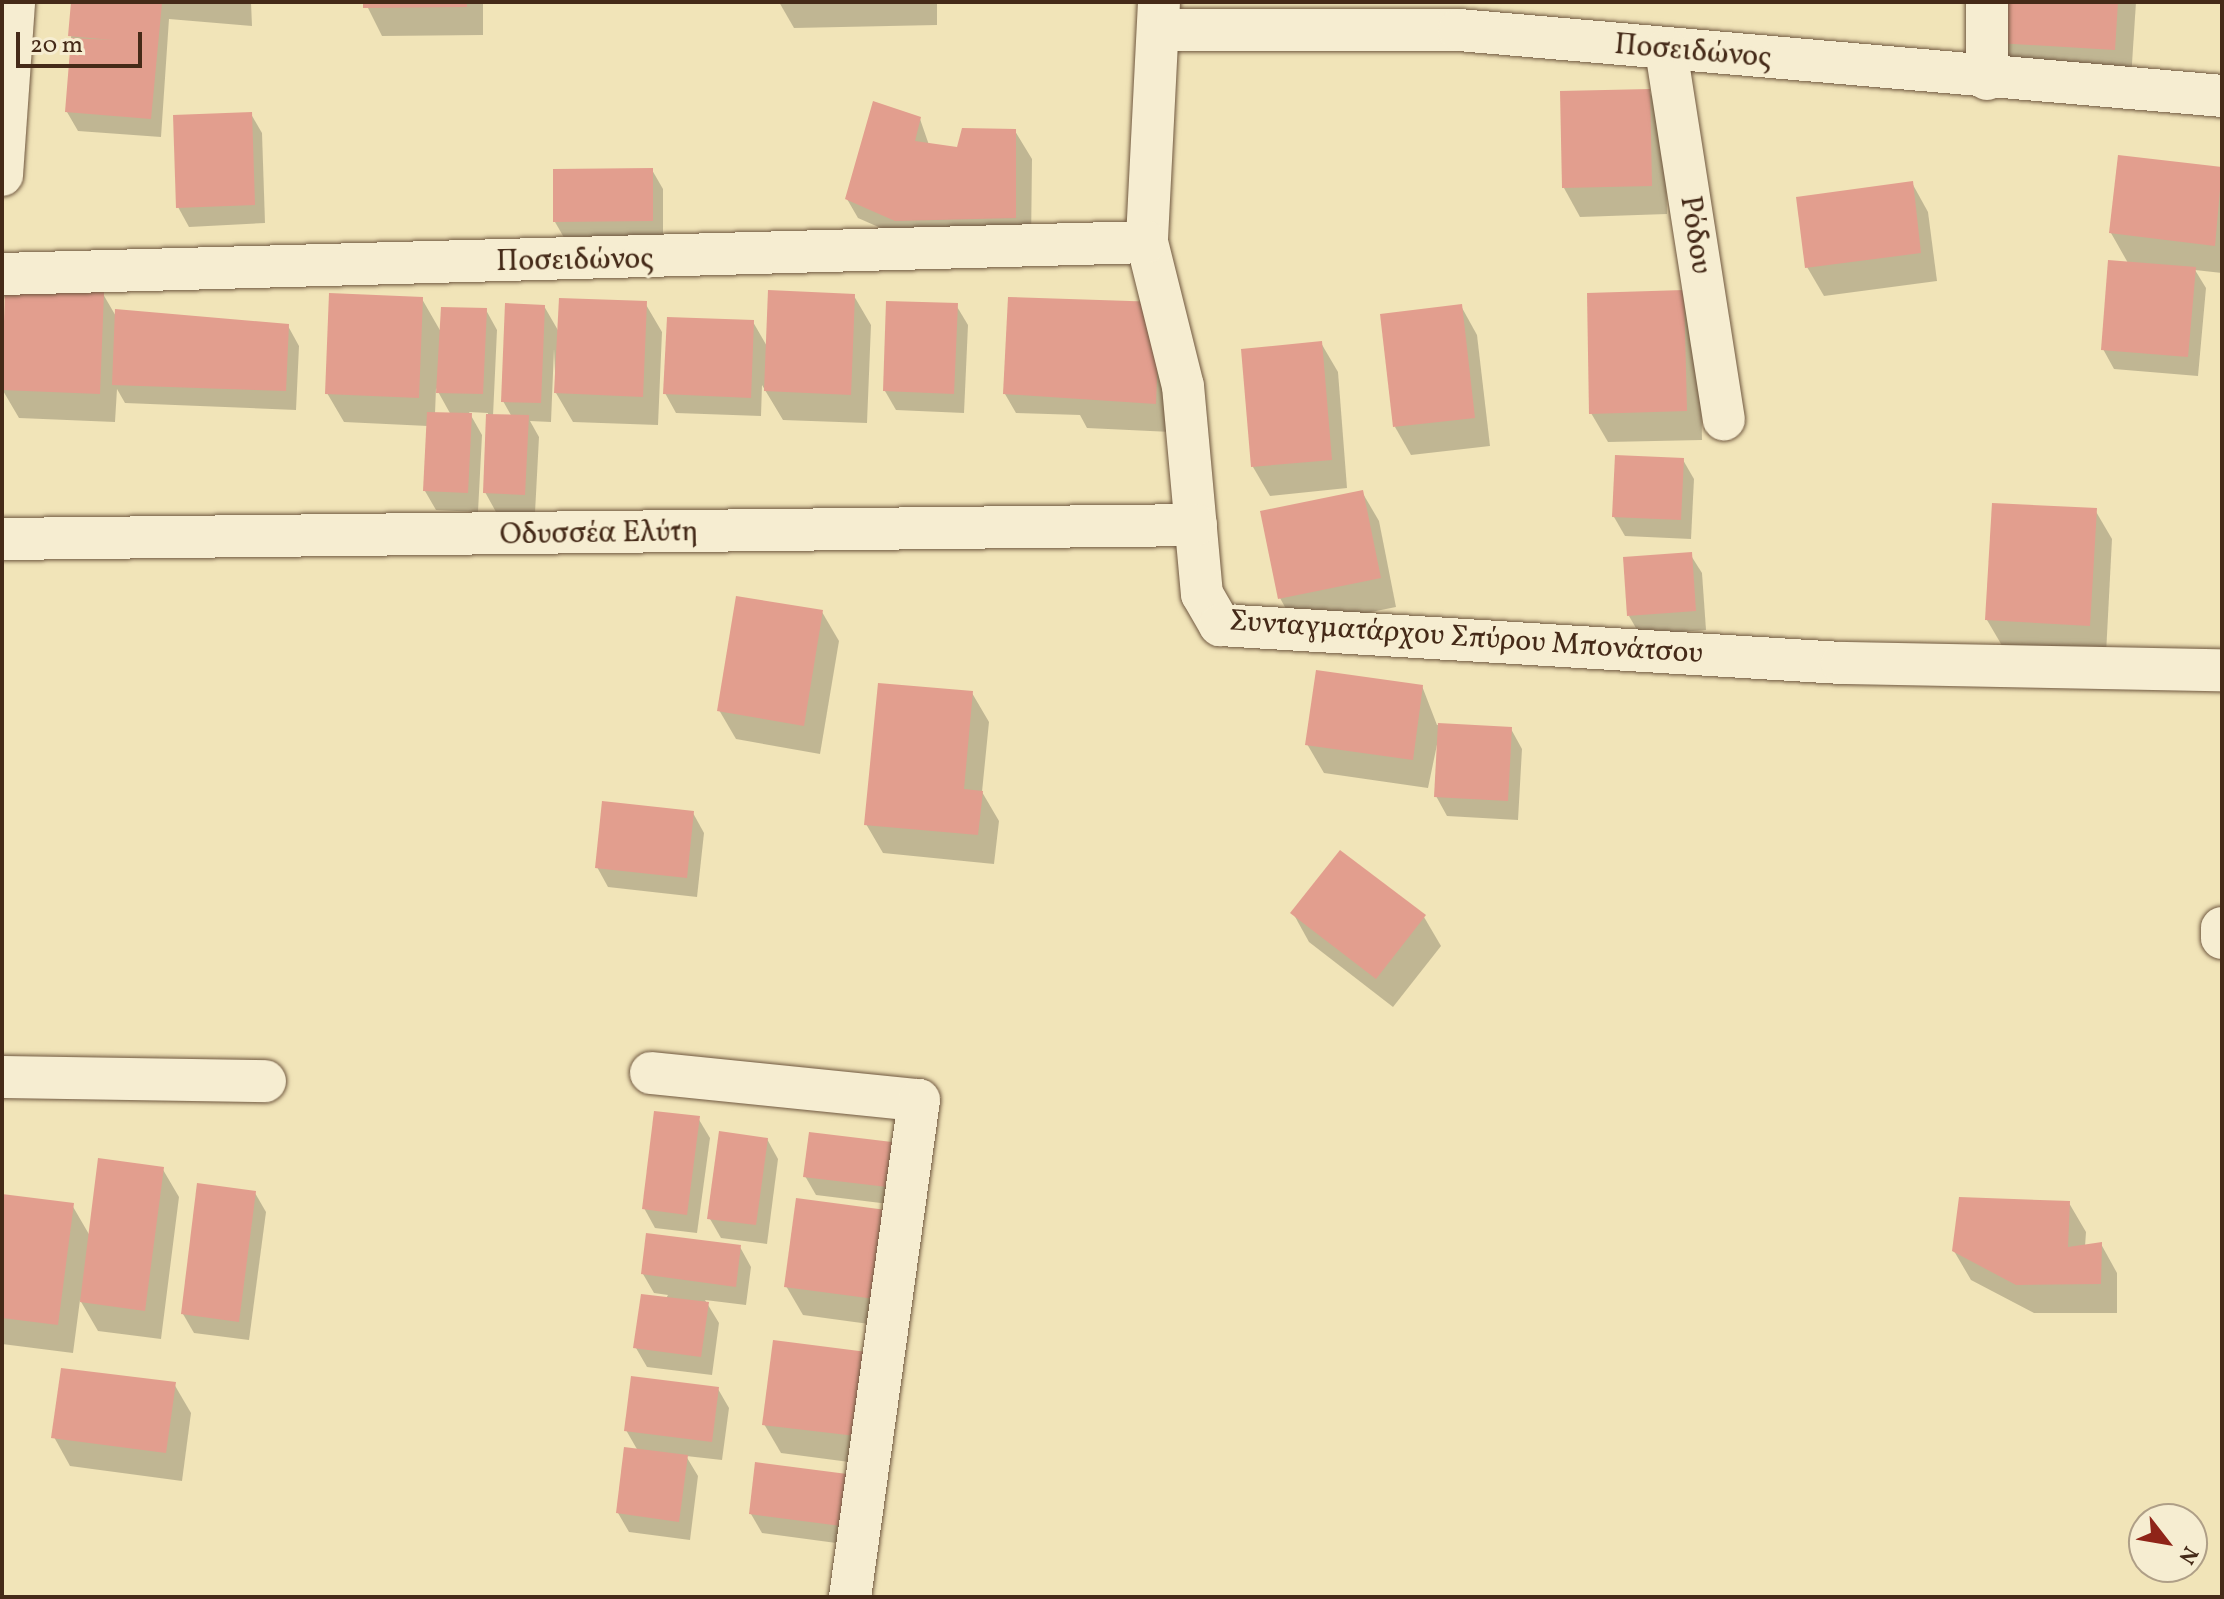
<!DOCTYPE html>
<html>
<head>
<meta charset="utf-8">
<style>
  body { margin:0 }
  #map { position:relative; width:2224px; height:1599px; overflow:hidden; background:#f1e4b8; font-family:Vollkorn,serif }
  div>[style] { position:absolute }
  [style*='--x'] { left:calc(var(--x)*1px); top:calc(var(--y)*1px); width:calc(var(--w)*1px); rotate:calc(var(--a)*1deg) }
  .shadow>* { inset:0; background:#0003 }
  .building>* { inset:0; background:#e29e8e }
  .roads { filter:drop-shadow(0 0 2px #705840) drop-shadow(0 0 2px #705840) }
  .minor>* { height:42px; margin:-21px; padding:0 21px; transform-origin:21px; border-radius:21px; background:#f6edd1 }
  span { translate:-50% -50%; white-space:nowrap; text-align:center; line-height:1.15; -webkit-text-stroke:6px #f6edd1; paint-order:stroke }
  .street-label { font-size:30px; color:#452a18 }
  .frame { position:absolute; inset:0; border:4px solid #452a18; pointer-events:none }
  .north { position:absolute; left:2128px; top:1503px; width:80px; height:80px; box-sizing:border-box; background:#f6edd1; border:2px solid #af9f87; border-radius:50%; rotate:121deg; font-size:22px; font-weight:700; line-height:32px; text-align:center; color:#452a18 }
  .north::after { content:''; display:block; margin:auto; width:28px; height:36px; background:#8f2418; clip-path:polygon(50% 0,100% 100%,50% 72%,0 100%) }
  .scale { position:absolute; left:16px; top:32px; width:126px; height:36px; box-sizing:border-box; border:4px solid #452a18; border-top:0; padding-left:10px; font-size:24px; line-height:28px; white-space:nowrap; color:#452a18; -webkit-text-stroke:6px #f6edd1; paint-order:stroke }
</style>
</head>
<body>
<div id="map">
  <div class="shadow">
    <div style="clip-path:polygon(73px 2px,251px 2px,252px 26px,169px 19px,161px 137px,78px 131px,67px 112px)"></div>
    <div style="clip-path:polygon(365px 2px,483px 2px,483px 35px,382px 36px)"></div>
    <div style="clip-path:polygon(779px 2px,937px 2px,937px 25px,794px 28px)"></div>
    <div style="clip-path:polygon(2001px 2px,2136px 2px,2131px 79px,2015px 72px,1999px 43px)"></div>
    <div style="clip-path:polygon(1649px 91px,1665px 120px,1667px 214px,1580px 217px,1564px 188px)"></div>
    <div style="clip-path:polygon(251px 114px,262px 133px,265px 223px,189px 227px,178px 207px)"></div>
    <div style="clip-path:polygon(920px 119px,929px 145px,959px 149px,1015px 131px,1032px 159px,1031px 246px,908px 240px,858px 218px,847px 199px)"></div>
    <div style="clip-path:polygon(2119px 158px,2222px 169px,2222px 273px,2195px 270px,2206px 288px,2198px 376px,2114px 369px,2103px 349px,2128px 263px,2111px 233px)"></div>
    <div style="clip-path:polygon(652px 170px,663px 189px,663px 240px,566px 241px,555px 222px)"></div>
    <div style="clip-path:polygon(1912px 183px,1928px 212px,1937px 281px,1824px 296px,1807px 267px)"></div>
    <div style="clip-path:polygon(1683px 292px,1700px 321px,1702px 440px,1608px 442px,1591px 413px)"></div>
    <div style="clip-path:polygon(103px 294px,117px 318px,288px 326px,299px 346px,296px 410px,125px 403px,117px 389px,115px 422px,19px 418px,2px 389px)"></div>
    <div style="clip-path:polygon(854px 296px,871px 325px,867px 423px,783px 420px,762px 385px,761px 416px,676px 413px,665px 393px,753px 322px,768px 348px)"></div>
    <div style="clip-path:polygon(evenodd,422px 299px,441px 332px,486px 310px,497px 330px,493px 416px,512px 417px,503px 401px,544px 306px,559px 332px,645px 303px,662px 332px,658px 425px,573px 422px,556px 393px,554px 349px,551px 422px,530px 421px,539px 437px,535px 513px,496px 512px,485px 492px,488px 413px,469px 412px,482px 435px,478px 512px,436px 510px,425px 491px,428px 426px,344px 422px,327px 393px,422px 299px,436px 388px,451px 415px,435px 414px,436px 388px)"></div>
    <div style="clip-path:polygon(1159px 304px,1171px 432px,1087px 428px,1080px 415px,1016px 413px,1005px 394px)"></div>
    <div style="clip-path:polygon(956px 305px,968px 325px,964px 413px,896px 410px,885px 391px)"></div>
    <div style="clip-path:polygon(1461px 306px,1477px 335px,1490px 446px,1411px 455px,1395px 427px)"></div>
    <div style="clip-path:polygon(1321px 343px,1338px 372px,1347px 488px,1270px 496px,1253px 467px,1244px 350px)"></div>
    <div style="clip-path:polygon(1683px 460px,1694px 479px,1691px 539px,1625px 536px,1614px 517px)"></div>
    <div style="clip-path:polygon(1362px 492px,1379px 521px,1396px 607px,1296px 627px,1280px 598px)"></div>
    <div style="clip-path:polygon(2095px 510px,2112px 539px,2106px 654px,2004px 649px,1987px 620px)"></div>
    <div style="clip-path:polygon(1690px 554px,1702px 573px,1706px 630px,1640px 635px,1629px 616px)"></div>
    <div style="clip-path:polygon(822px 612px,839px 641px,820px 754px,736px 739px,719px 710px)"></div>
    <div style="clip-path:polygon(1422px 686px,1437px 725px,1511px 729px,1522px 749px,1518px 820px,1447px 816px,1436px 796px,1439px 735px,1428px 788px,1324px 773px,1307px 744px)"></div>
    <div style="clip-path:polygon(972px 693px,989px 722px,982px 792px,999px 821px,994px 864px,883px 853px,866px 824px)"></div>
    <div style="clip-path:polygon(693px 813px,704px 833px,697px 897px,608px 887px,597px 867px)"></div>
    <div style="clip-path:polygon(1293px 913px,1424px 917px,1441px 946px,1393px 1007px,1309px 942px)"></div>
    <div style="clip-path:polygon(698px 1118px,710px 1138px,697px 1233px,655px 1228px,644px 1208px)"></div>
    <div style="clip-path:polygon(767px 1139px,778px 1159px,767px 1244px,721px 1238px,710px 1219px)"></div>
    <div style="clip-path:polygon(891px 1144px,897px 1205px,816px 1195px,805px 1176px)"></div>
    <div style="clip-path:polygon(162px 1168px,179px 1197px,161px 1339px,98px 1331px,80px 1300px,73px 1353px,2px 1344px,2px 1196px,72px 1205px,90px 1236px)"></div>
    <div style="clip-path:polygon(255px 1193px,266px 1212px,249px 1340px,194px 1333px,183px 1314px)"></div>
    <div style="clip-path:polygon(2069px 1203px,2086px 1232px,2085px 1247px,2101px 1244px,2117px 1273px,2117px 1313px,2034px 1313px,1971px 1280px,1954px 1251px)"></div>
    <div style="clip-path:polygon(885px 1212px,891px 1327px,803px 1315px,786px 1286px)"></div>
    <div style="clip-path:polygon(740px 1247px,751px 1267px,746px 1305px,705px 1300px,719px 1323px,712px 1375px,647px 1367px,636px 1348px,668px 1295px,654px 1293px,643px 1274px)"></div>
    <div style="clip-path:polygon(866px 1354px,872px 1465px,781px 1453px,764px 1424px)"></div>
    <div style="clip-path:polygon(174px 1384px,191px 1413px,182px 1481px,70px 1466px,54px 1437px)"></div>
    <div style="clip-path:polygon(718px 1389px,729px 1408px,722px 1460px,686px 1456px,698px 1476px,690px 1540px,629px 1532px,618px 1513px,638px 1451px,626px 1430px)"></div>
    <div style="clip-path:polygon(846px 1476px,851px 1545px,762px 1533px,751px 1514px)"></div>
  </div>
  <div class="building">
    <div style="clip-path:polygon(71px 2px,162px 3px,151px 119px,65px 112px,71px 38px,113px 40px,68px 36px)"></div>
    <div style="clip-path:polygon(363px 2px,467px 2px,467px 7px,363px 8px)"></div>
    <div style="clip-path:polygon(1999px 2px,2118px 2px,2115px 50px,1997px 43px)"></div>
    <div style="clip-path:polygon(1650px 89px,1652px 186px,1562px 188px,1560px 91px)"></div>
    <div style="clip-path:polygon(873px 101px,921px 117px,915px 141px,957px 147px,962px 128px,1016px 129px,1016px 218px,895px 221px,845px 199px)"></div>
    <div style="clip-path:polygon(252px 112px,255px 205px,176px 208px,173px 115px)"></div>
    <div style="clip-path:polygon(2118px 155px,2222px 167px,2215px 246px,2109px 233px)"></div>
    <div style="clip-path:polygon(653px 168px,653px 221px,553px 222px,553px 169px)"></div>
    <div style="clip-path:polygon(1913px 181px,1921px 253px,1805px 268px,1796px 197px)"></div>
    <div style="clip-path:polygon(2108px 260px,2196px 267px,2188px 357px,2101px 350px)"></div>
    <div style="clip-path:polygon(5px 288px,104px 292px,100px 394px,2px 390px)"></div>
    <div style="clip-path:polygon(768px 290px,855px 294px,851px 395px,764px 391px)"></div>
    <div style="clip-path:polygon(1684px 290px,1687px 411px,1589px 414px,1587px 293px)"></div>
    <div style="clip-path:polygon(329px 293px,423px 297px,419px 398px,325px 394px)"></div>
    <div style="clip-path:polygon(1008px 297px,1160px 302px,1156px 404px,1003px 394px)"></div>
    <div style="clip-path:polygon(559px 298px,647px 301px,643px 397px,554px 393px)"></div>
    <div style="clip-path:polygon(886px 301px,958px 303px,954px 394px,883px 391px)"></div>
    <div style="clip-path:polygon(505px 303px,545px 305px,541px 403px,501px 402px)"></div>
    <div style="clip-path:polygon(1462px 304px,1475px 418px,1393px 427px,1380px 314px)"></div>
    <div style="clip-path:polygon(441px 307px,487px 308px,483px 394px,436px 393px)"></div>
    <div style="clip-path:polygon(115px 309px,289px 324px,286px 391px,112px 385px)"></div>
    <div style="clip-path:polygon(667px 317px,754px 320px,751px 398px,663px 394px)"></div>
    <div style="clip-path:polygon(1322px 341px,1332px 460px,1251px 467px,1241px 349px)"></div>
    <div style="clip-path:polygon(427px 412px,472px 413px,468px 493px,423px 491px)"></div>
    <div style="clip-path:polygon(486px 414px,529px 415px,525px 495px,483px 493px)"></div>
    <div style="clip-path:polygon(1615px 455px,1684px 458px,1681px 520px,1612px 517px)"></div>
    <div style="clip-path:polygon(1363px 490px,1381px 578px,1278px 599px,1260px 511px)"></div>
    <div style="clip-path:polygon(1992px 503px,2097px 508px,2090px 626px,1985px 620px)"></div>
    <div style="clip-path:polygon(1692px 552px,1696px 611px,1627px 616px,1623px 557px)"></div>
    <div style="clip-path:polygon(736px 596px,823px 610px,804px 726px,717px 711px)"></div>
    <div style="clip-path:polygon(1316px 670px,1423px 685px,1413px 760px,1305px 745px)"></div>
    <div style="clip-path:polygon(878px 683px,973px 691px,964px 789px,983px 791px,978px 835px,864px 825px)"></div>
    <div style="clip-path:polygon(1438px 723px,1512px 727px,1508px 801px,1434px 797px)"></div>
    <div style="clip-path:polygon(602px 801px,694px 811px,687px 878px,595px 868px)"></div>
    <div style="clip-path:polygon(1340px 850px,1426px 915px,1376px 979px,1290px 913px)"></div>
    <div style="clip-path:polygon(654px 1111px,700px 1116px,687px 1215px,642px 1209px)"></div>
    <div style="clip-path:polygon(719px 1131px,768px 1138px,756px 1225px,707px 1219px)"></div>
    <div style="clip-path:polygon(809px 1132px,892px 1142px,887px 1187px,803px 1177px)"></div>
    <div style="clip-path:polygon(98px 1158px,164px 1167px,145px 1311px,80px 1302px)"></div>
    <div style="clip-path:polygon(197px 1183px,256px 1191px,239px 1322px,181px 1314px)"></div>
    <div style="clip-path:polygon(2px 1194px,74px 1203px,58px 1325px,2px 1318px)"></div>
    <div style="clip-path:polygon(1959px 1197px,2070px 1201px,2068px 1247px,2102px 1242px,2101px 1284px,2016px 1285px,1952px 1251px)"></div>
    <div style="clip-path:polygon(796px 1198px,886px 1210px,875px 1299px,784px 1287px)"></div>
    <div style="clip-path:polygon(646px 1233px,741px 1245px,736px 1287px,641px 1274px)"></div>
    <div style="clip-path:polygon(641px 1294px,709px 1302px,701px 1357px,633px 1348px)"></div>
    <div style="clip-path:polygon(773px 1340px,867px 1352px,856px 1436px,762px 1425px)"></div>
    <div style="clip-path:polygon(61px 1368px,176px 1382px,166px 1453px,51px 1438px)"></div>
    <div style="clip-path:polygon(631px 1376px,719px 1387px,712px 1442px,624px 1431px)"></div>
    <div style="clip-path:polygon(624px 1447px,688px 1455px,679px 1522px,616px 1513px)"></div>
    <div style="clip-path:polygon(755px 1462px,847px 1474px,841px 1526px,749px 1514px)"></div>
  </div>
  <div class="roads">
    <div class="minor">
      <div style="--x:1159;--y:2;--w:240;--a:92.9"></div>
      <div style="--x:1147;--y:242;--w:148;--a:76"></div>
      <div style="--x:1183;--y:386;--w:209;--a:84.8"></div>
      <div style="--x:1202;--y:594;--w:36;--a:60"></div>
      <div style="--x:1220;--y:625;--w:623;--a:3.5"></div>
      <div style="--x:1842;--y:663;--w:380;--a:1.1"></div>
      <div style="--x:1987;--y:2;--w:77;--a:90"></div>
      <div style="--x:1162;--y:30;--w:297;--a:0"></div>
      <div style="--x:1459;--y:30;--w:766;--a:4.94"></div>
      <div style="--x:1666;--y:50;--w:374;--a:81.1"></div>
      <div style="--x:2;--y:175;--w:173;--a:-86"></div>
      <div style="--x:2;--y:274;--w:1145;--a:-1.6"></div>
      <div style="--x:2;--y:539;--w:1194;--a:-0.67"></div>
      <div style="--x:2222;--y:928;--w:10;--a:90"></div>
      <div style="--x:651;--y:1073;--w:269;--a:5.8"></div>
      <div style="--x:919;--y:1100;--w:502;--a:97.9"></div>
      <div style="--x:2;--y:1077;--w:263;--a:0.9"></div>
    </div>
  </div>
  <div class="street-label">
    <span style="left:1693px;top:52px;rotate:5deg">Ποσειδώνος</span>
    <span style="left:1695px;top:235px;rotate:81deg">Ρόδου</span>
    <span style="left:575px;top:261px;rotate:-1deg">Ποσειδώνος</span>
    <span style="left:599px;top:534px;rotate:-1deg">Οδυσσέα Ελύτη</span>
    <span style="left:1466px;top:638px;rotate:4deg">Συνταγματάρχου Σπύρου Μπονάτσου</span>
  </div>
  <div class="frame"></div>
  <div class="north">N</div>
  <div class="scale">20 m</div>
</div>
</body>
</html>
